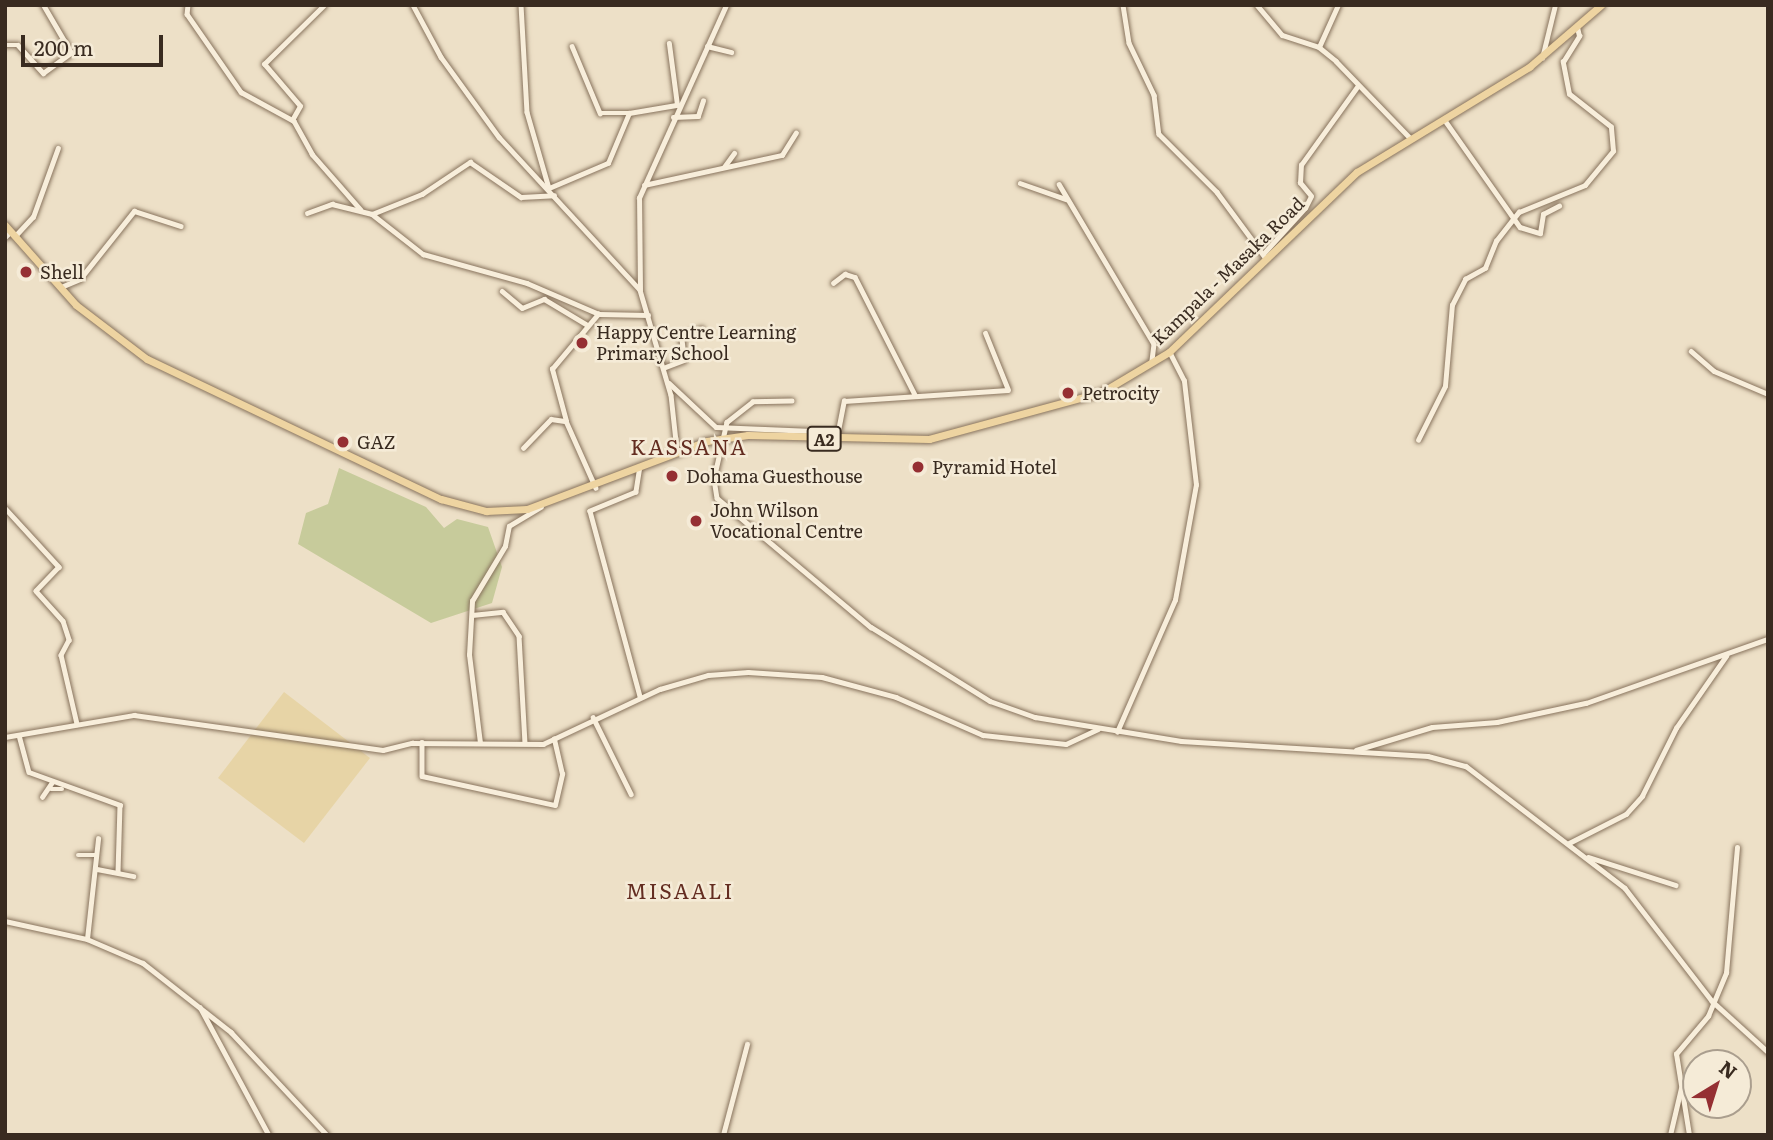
<!DOCTYPE html>
<html>
<head>
<meta charset="utf-8">
<style>
  body { margin:0 }
  #map { position:relative; width:1773px; height:1140px; overflow:hidden; background:#ede0c7; font-family:Literata,serif }
  div>[style] { position:absolute }
  [style*='--x'] { left:calc(var(--x)*1px); top:calc(var(--y)*1px); width:calc(var(--w)*1px); rotate:calc(var(--a)*1deg) }
  .green>* { inset:0; background:#c7cb9b }
  .sand>* { inset:0; background:#e7d4a6 }
  .roads { filter:drop-shadow(0 0 2px #88735d) drop-shadow(0 0 2px #88735d) }
  .street>* { height:4.5px; margin:-2.25px; padding:0 2.25px; transform-origin:2.25px; border-radius:2.25px; background:#f8eedb }
  .primary>* { height:7px; margin:-3.5px; padding:0 3.5px; transform-origin:3.5px; border-radius:3.5px; background:#eed4a1 }
  .dots>* { width:19px; height:19px; translate:-50% -50%; box-sizing:border-box; border:4px solid #f5ebd7; border-radius:50% }
  span { translate:-50% -50%; white-space:nowrap; text-align:center; line-height:1.15; -webkit-text-stroke:5px #f5ebd7; paint-order:stroke }
  .shield-label span { padding:2px 5px; background:#f5ebd7; border:2px solid; border-radius:5px; -webkit-text-stroke-width:0 }
  .shield-label { font-size:16px; color:#392b20; font-weight:700 }
  .street-label { font-size:18px; color:#392b20 }
  .poi-label { font-size:18px; color:#392b20 }
  .left { translate:0 -50%; text-align:left }
  .quarter-label { font-size:21px; color:#642d21; letter-spacing:2px }
  .frame { position:absolute; inset:0; border:7px solid #392b20; pointer-events:none }
  .north { position:absolute; left:1682px; top:1049px; width:70px; height:70px; box-sizing:border-box; background:#f5ebd7; border:2px solid #aa9e8e; border-radius:50%; rotate:38deg; font-size:19px; font-weight:700; line-height:28px; text-align:center; color:#392b20 }
  .north::after { content:''; display:block; margin:auto; width:24px; height:32px; background:#952f33; clip-path:polygon(50% 0,100% 100%,50% 72%,0 100%) }
  .scale { position:absolute; left:21px; top:35px; width:142px; height:32px; box-sizing:border-box; border:4px solid #392b20; border-top:0; padding-left:9px; font-size:21px; line-height:24px; white-space:nowrap; color:#392b20; -webkit-text-stroke:5px #f5ebd7; paint-order:stroke }
</style>
</head>
<body>
<div id="map">
  <div class="green">
    <div style="clip-path:polygon(339px 468px,426px 507px,444px 528px,457px 519px,488px 527px,502px 567px,492px 603px,431px 623px,298px 544px,306px 513px,328px 504px)"></div>
  </div>
  <div class="sand">
    <div style="clip-path:polygon(284px 692px,370px 758px,304px 843px,218px 778px)"></div>
  </div>
  <div class="roads">
    <div class="street">
      <div style="--x:188;--y:5;--w:9;--a:96"></div>
      <div style="--x:187;--y:14;--w:95;--a:55.3"></div>
      <div style="--x:241;--y:92;--w:60;--a:28.7"></div>
      <div style="--x:294;--y:121;--w:38;--a:61"></div>
      <div style="--x:312;--y:154;--w:74;--a:48.8"></div>
      <div style="--x:413;--y:5;--w:59;--a:61.7"></div>
      <div style="--x:441;--y:57;--w:99;--a:54.1"></div>
      <div style="--x:499;--y:137;--w:208;--a:47.3"></div>
      <div style="--x:640;--y:290;--w:109;--a:73.6"></div>
      <div style="--x:671;--y:395;--w:55;--a:83.8"></div>
      <div style="--x:521;--y:5;--w:107;--a:86.8"></div>
      <div style="--x:527;--y:112;--w:79;--a:73.9"></div>
      <div style="--x:549;--y:188;--w:64;--a:-23"></div>
      <div style="--x:608;--y:163;--w:54;--a:-67.2"></div>
      <div style="--x:629;--y:113;--w:49;--a:-9.5"></div>
      <div style="--x:677;--y:105;--w:62;--a:-97.5"></div>
      <div style="--x:1123;--y:5;--w:38;--a:81"></div>
      <div style="--x:1129;--y:43;--w:58;--a:64.3"></div>
      <div style="--x:1154;--y:95;--w:39;--a:83"></div>
      <div style="--x:1159;--y:134;--w:82;--a:45"></div>
      <div style="--x:1217;--y:192;--w:81;--a:53.6"></div>
      <div style="--x:1257;--y:5;--w:39;--a:50"></div>
      <div style="--x:1282;--y:35;--w:39;--a:18"></div>
      <div style="--x:1319;--y:47;--w:22;--a:39"></div>
      <div style="--x:1336;--y:61;--w:108;--a:46.1"></div>
      <div style="--x:5;--y:45;--w:13;--a:0"></div>
      <div style="--x:18;--y:45;--w:38;--a:48"></div>
      <div style="--x:43;--y:73;--w:34;--a:-36"></div>
      <div style="--x:71;--y:53;--w:56;--a:-120.3"></div>
      <div style="--x:572;--y:46;--w:73;--a:67.3"></div>
      <div style="--x:600;--y:113;--w:29;--a:0"></div>
      <div style="--x:707;--y:46;--w:25;--a:14"></div>
      <div style="--x:1319;--y:47;--w:46;--a:-65.7"></div>
      <div style="--x:1542;--y:58;--w:55;--a:-76.2"></div>
      <div style="--x:673;--y:117;--w:25;--a:-2"></div>
      <div style="--x:698;--y:116;--w:16;--a:-72"></div>
      <div style="--x:1444;--y:119;--w:132;--a:54.9"></div>
      <div style="--x:1520;--y:227;--w:21;--a:17"></div>
      <div style="--x:1540;--y:233;--w:19;--a:-81"></div>
      <div style="--x:1543;--y:214;--w:18;--a:-27"></div>
      <div style="--x:292;--y:120;--w:16;--a:-60"></div>
      <div style="--x:300;--y:106;--w:55;--a:-130.6"></div>
      <div style="--x:264;--y:64;--w:84;--a:-44.5"></div>
      <div style="--x:724;--y:167;--w:17;--a:-54"></div>
      <div style="--x:1020;--y:183;--w:49;--a:19.2"></div>
      <div style="--x:1059;--y:184;--w:186;--a:59.3"></div>
      <div style="--x:1154;--y:344;--w:16;--a:97"></div>
      <div style="--x:644;--y:185;--w:141;--a:-12.3"></div>
      <div style="--x:782;--y:155;--w:26;--a:-58"></div>
      <div style="--x:307;--y:213;--w:27;--a:-20"></div>
      <div style="--x:332;--y:204;--w:41;--a:14"></div>
      <div style="--x:372;--y:214;--w:54;--a:-21.8"></div>
      <div style="--x:422;--y:194;--w:58;--a:-33.7"></div>
      <div style="--x:470;--y:162;--w:62;--a:34.5"></div>
      <div style="--x:521;--y:197;--w:33;--a:-3"></div>
      <div style="--x:372;--y:214;--w:65;--a:38.1"></div>
      <div style="--x:423;--y:254;--w:108;--a:15.6"></div>
      <div style="--x:527;--y:283;--w:78;--a:23.3"></div>
      <div style="--x:599;--y:314;--w:49;--a:1.2"></div>
      <div style="--x:15;--y:236;--w:26;--a:-47"></div>
      <div style="--x:33;--y:217;--w:73;--a:-70.1"></div>
      <div style="--x:5;--y:237;--w:7;--a:-45"></div>
      <div style="--x:1264;--y:253;--w:61;--a:-47.7"></div>
      <div style="--x:1305;--y:208;--w:13;--a:-63"></div>
      <div style="--x:1311;--y:196;--w:17;--a:-130"></div>
      <div style="--x:1300;--y:183;--w:18;--a:-87"></div>
      <div style="--x:1301;--y:165;--w:96;--a:-54.3"></div>
      <div style="--x:833;--y:283;--w:15;--a:-37"></div>
      <div style="--x:845;--y:274;--w:10;--a:17"></div>
      <div style="--x:855;--y:277;--w:132;--a:63"></div>
      <div style="--x:61;--y:287;--w:21;--a:-23"></div>
      <div style="--x:80;--y:279;--w:87;--a:-51.5"></div>
      <div style="--x:134;--y:211;--w:49;--a:17.7"></div>
      <div style="--x:640;--y:289;--w:91;--a:-90.6"></div>
      <div style="--x:639;--y:198;--w:212;--a:-65.7"></div>
      <div style="--x:502;--y:291;--w:26;--a:40"></div>
      <div style="--x:522;--y:308;--w:24;--a:-22"></div>
      <div style="--x:544;--y:299;--w:49;--a:30.8"></div>
      <div style="--x:1691;--y:351;--w:30;--a:41"></div>
      <div style="--x:1714;--y:371;--w:59;--a:23.1"></div>
      <div style="--x:663;--y:368;--w:22;--a:-21"></div>
      <div style="--x:684;--y:360;--w:23;--a:-97"></div>
      <div style="--x:681;--y:337;--w:22;--a:-22"></div>
      <div style="--x:669;--y:383;--w:64;--a:43.1"></div>
      <div style="--x:716;--y:427;--w:121;--a:2.4"></div>
      <div style="--x:792;--y:401;--w:39;--a:179"></div>
      <div style="--x:753;--y:402;--w:33;--a:142"></div>
      <div style="--x:727;--y:422;--w:58;--a:102.8"></div>
      <div style="--x:714;--y:479;--w:19;--a:81"></div>
      <div style="--x:717;--y:498;--w:201;--a:40"></div>
      <div style="--x:871;--y:627;--w:140;--a:31.9"></div>
      <div style="--x:990;--y:701;--w:48;--a:19.6"></div>
      <div style="--x:1035;--y:717;--w:148;--a:9.3"></div>
      <div style="--x:1181;--y:741;--w:247;--a:3.5"></div>
      <div style="--x:1428;--y:756;--w:39;--a:15"></div>
      <div style="--x:1466;--y:766;--w:200;--a:37.5"></div>
      <div style="--x:1625;--y:888;--w:143;--a:52.4"></div>
      <div style="--x:1712;--y:1001;--w:76;--a:42.3"></div>
      <div style="--x:566;--y:421;--w:54;--a:-105.1"></div>
      <div style="--x:552;--y:369;--w:72;--a:-50.1"></div>
      <div style="--x:837;--y:436;--w:36;--a:-79"></div>
      <div style="--x:844;--y:401;--w:164;--a:-3.8"></div>
      <div style="--x:1008;--y:390;--w:61;--a:-112"></div>
      <div style="--x:1418;--y:440;--w:60;--a:-63.4"></div>
      <div style="--x:1445;--y:386;--w:81;--a:-85.1"></div>
      <div style="--x:1452;--y:305;--w:29;--a:-63"></div>
      <div style="--x:1465;--y:279;--w:23;--a:-29"></div>
      <div style="--x:1485;--y:268;--w:29;--a:-68"></div>
      <div style="--x:1496;--y:241;--w:37;--a:-52"></div>
      <div style="--x:1519;--y:212;--w:71;--a:-22.2"></div>
      <div style="--x:1585;--y:185;--w:44;--a:-50.5"></div>
      <div style="--x:1613;--y:151;--w:24;--a:-95"></div>
      <div style="--x:1611;--y:127;--w:53;--a:-141.8"></div>
      <div style="--x:1569;--y:94;--w:33;--a:-101"></div>
      <div style="--x:1563;--y:62;--w:31;--a:-58"></div>
      <div style="--x:1579;--y:36;--w:9;--a:-103"></div>
      <div style="--x:523;--y:448;--w:40;--a:-46"></div>
      <div style="--x:551;--y:419;--w:15;--a:8"></div>
      <div style="--x:566;--y:421;--w:73;--a:65.9"></div>
      <div style="--x:640;--y:466;--w:26;--a:99"></div>
      <div style="--x:636;--y:492;--w:50;--a:157.6"></div>
      <div style="--x:590;--y:511;--w:192;--a:74.9"></div>
      <div style="--x:5;--y:508;--w:80;--a:47.5"></div>
      <div style="--x:59;--y:567;--w:33;--a:134"></div>
      <div style="--x:36;--y:591;--w:40;--a:48"></div>
      <div style="--x:63;--y:621;--w:20;--a:72"></div>
      <div style="--x:69;--y:640;--w:17;--a:118"></div>
      <div style="--x:61;--y:655;--w:71;--a:76.9"></div>
      <div style="--x:472;--y:615;--w:31;--a:-6"></div>
      <div style="--x:503;--y:612;--w:29;--a:56"></div>
      <div style="--x:519;--y:636;--w:107;--a:86.8"></div>
      <div style="--x:593;--y:717;--w:86;--a:63.7"></div>
      <div style="--x:1117;--y:732;--w:144;--a:-66.3"></div>
      <div style="--x:1175;--y:600;--w:117;--a:-79.7"></div>
      <div style="--x:1196;--y:485;--w:105;--a:-96.6"></div>
      <div style="--x:1184;--y:381;--w:33;--a:-117"></div>
      <div style="--x:19;--y:735;--w:38;--a:75"></div>
      <div style="--x:29;--y:772;--w:97;--a:19.9"></div>
      <div style="--x:120;--y:805;--w:67;--a:91.7"></div>
      <div style="--x:5;--y:737;--w:131;--a:-9.7"></div>
      <div style="--x:134;--y:715;--w:251;--a:8"></div>
      <div style="--x:383;--y:750;--w:30;--a:-14"></div>
      <div style="--x:412;--y:743;--w:131;--a:0.4"></div>
      <div style="--x:543;--y:744;--w:129;--a:-25.2"></div>
      <div style="--x:660;--y:689;--w:50;--a:-16.3"></div>
      <div style="--x:708;--y:675;--w:40;--a:-4.3"></div>
      <div style="--x:748;--y:672;--w:74;--a:3.9"></div>
      <div style="--x:822;--y:677;--w:77;--a:15.1"></div>
      <div style="--x:896;--y:697;--w:95;--a:23.6"></div>
      <div style="--x:983;--y:735;--w:83;--a:6.2"></div>
      <div style="--x:1066;--y:744;--w:35;--a:-25"></div>
      <div style="--x:422;--y:742;--w:34;--a:90"></div>
      <div style="--x:422;--y:776;--w:136;--a:12.3"></div>
      <div style="--x:555;--y:805;--w:32;--a:-77"></div>
      <div style="--x:562;--y:774;--w:36;--a:-103"></div>
      <div style="--x:480;--y:743;--w:89;--a:-97.1"></div>
      <div style="--x:469;--y:655;--w:54;--a:-86.8"></div>
      <div style="--x:472;--y:601;--w:64;--a:-59"></div>
      <div style="--x:505;--y:546;--w:20;--a:-79"></div>
      <div style="--x:509;--y:526;--w:37;--a:-31"></div>
      <div style="--x:1356;--y:750;--w:79;--a:-16.8"></div>
      <div style="--x:1432;--y:727;--w:65;--a:-4.4"></div>
      <div style="--x:1497;--y:722;--w:91;--a:-12.1"></div>
      <div style="--x:1586;--y:703;--w:193;--a:-19.4"></div>
      <div style="--x:51;--y:789;--w:11;--a:0"></div>
      <div style="--x:42;--y:797;--w:18;--a:-56"></div>
      <div style="--x:1569;--y:843;--w:64;--a:-27"></div>
      <div style="--x:1626;--y:814;--w:24;--a:-48"></div>
      <div style="--x:1642;--y:796;--w:76;--a:-63.4"></div>
      <div style="--x:1676;--y:728;--w:88;--a:-55.2"></div>
      <div style="--x:78;--y:855;--w:18;--a:0"></div>
      <div style="--x:1588;--y:857;--w:92;--a:17.7"></div>
      <div style="--x:97;--y:869;--w:37;--a:11"></div>
      <div style="--x:5;--y:921;--w:84;--a:12.4"></div>
      <div style="--x:87;--y:939;--w:61;--a:23.2"></div>
      <div style="--x:143;--y:963;--w:112;--a:38.1"></div>
      <div style="--x:231;--y:1032;--w:141;--a:47"></div>
      <div style="--x:87;--y:939;--w:101;--a:-83.7"></div>
      <div style="--x:200;--y:1007;--w:145;--a:61.7"></div>
      <div style="--x:723;--y:1135;--w:94;--a:-75.2"></div>
      <div style="--x:1670;--y:1135;--w:48;--a:-76.8"></div>
      <div style="--x:1689;--y:1135;--w:82;--a:-99.1"></div>
      <div style="--x:1676;--y:1054;--w:50;--a:-49.9"></div>
      <div style="--x:1708;--y:1016;--w:47;--a:-67.3"></div>
      <div style="--x:1726;--y:973;--w:126;--a:-85"></div>
    </div>
    <div class="primary">
      <div style="--x:5;--y:225;--w:107;--a:48.4"></div>
      <div style="--x:76;--y:305;--w:89;--a:37.3"></div>
      <div style="--x:147;--y:359;--w:326;--a:25.5"></div>
      <div style="--x:441;--y:499;--w:47;--a:14.9"></div>
      <div style="--x:486;--y:511;--w:41;--a:-2.8"></div>
      <div style="--x:527;--y:509;--w:192;--a:-20.7"></div>
      <div style="--x:707;--y:441;--w:41;--a:-8.3"></div>
      <div style="--x:748;--y:435;--w:181;--a:1.3"></div>
      <div style="--x:929;--y:439;--w:179;--a:-15.2"></div>
      <div style="--x:1102;--y:392;--w:78;--a:-30.8"></div>
      <div style="--x:1169;--y:352;--w:260;--a:-43.8"></div>
      <div style="--x:1357;--y:172;--w:202;--a:-31.4"></div>
      <div style="--x:1529;--y:67;--w:95;--a:-40.7"></div>
    </div>
  </div>
  <div class="dots">
    <div style="left:26px;top:272px;background:#952f33"></div>
    <div style="left:582px;top:343px;background:#952f33"></div>
    <div style="left:1068px;top:393px;background:#952f33"></div>
    <div style="left:343px;top:442px;background:#952f33"></div>
    <div style="left:918px;top:467px;background:#952f33"></div>
    <div style="left:672px;top:476px;background:#952f33"></div>
    <div style="left:696px;top:521px;background:#952f33"></div>
  </div>
  <div class="shield-label">
    <span style="left:824px;top:439px">A2</span>
  </div>
  <div class="street-label">
    <span style="left:1228px;top:271px;rotate:-44deg">Kampala - Masaka Road</span>
  </div>
  <div class="poi-label">
    <span class="left" style="left:40px;top:272px">Shell</span>
    <span class="left" style="left:596px;top:343px">Happy Centre Learning<br>Primary School</span>
    <span class="left" style="left:1082px;top:393px">Petrocity</span>
    <span class="left" style="left:357px;top:442px">GAZ</span>
    <span class="left" style="left:932px;top:467px">Pyramid Hotel</span>
    <span class="left" style="left:686px;top:476px">Dohama Guesthouse</span>
    <span class="left" style="left:710px;top:521px">John Wilson<br>Vocational Centre</span>
  </div>
  <div class="quarter-label">
    <span style="left:689px;top:446px">KASSANA</span>
    <span style="left:680px;top:890px">MISAALI</span>
  </div>
  <div class="frame"></div>
  <div class="north">N</div>
  <div class="scale">200 m</div>
</div>
</body>
</html>
